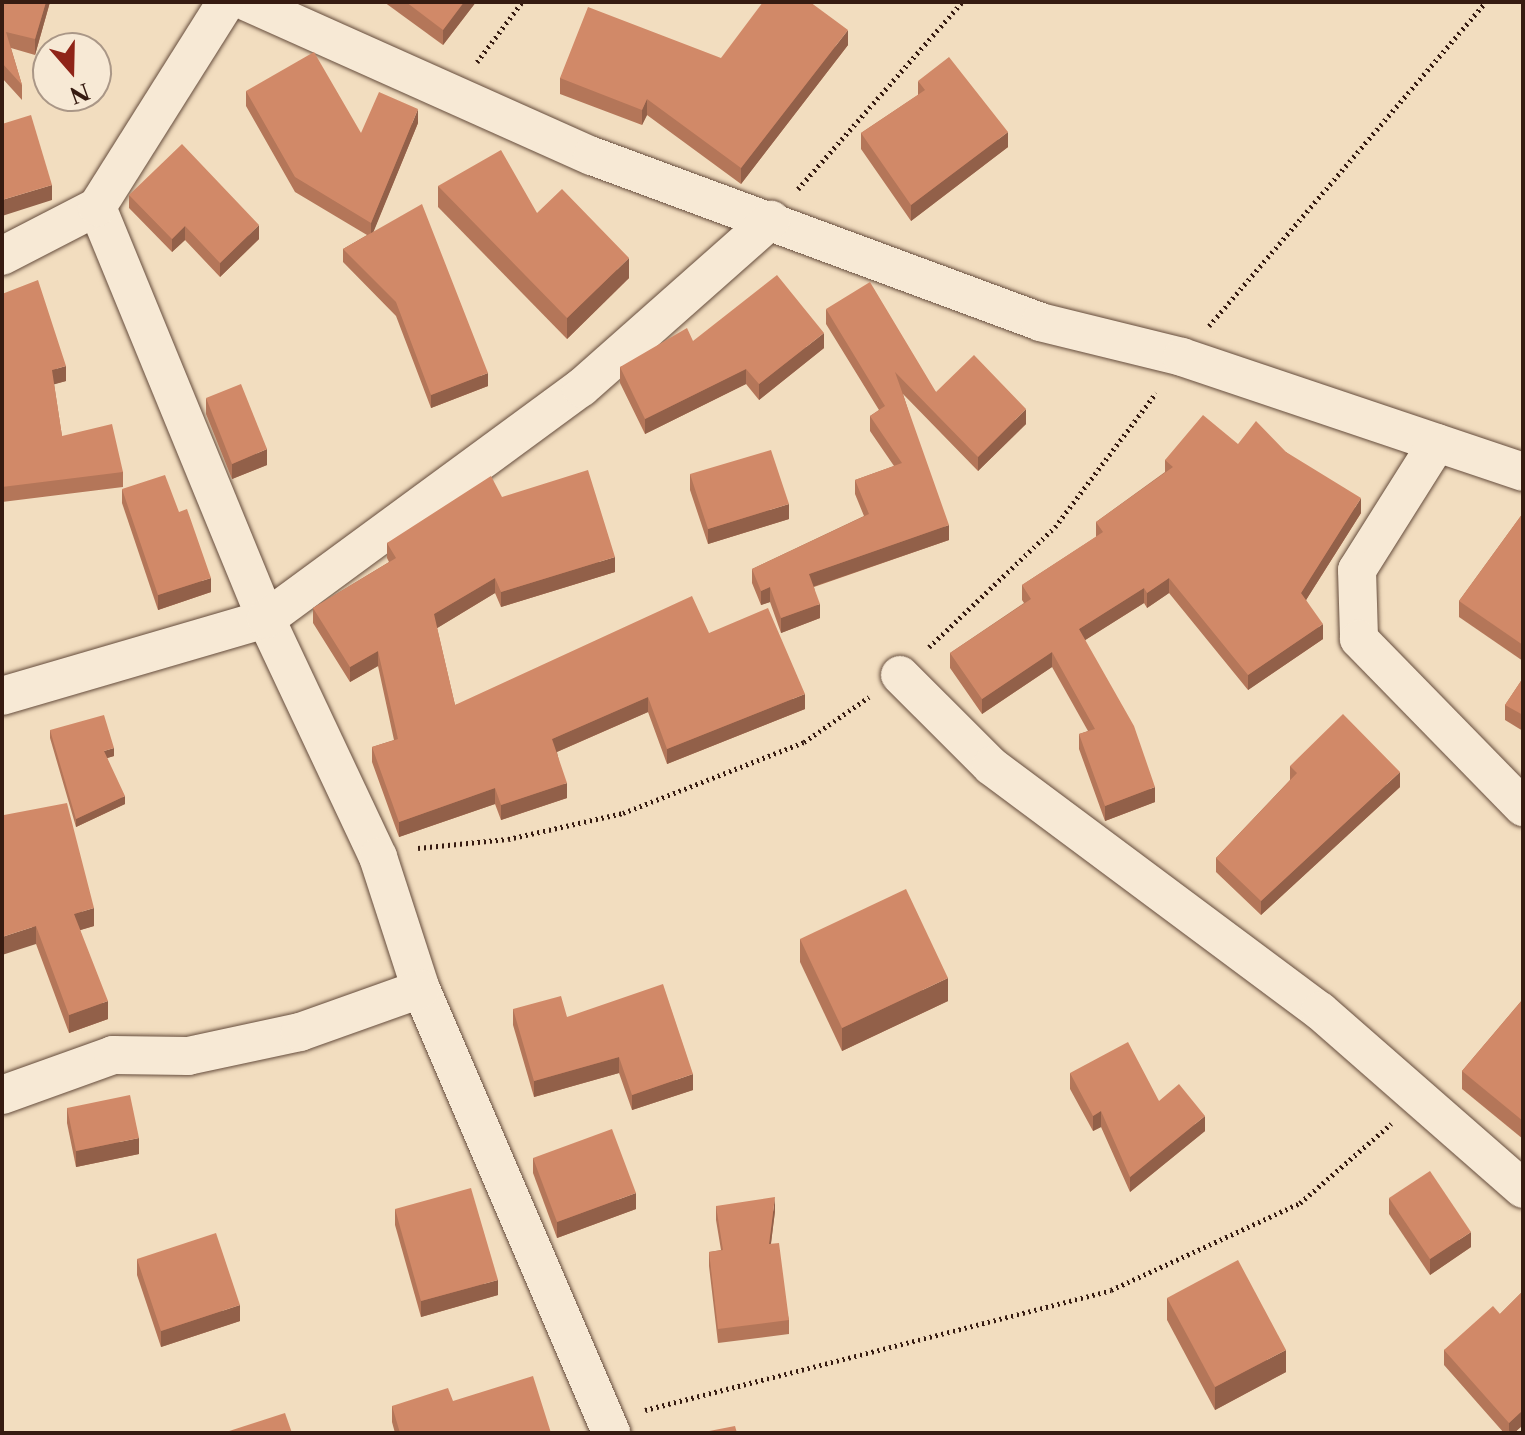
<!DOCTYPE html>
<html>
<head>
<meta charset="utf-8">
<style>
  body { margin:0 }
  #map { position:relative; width:1525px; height:1435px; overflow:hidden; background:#f2ddbf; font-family:"Libre Caslon Text",serif }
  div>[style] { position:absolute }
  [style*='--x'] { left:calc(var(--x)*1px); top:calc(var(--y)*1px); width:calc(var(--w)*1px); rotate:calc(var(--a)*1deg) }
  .path>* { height:5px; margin-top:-2.5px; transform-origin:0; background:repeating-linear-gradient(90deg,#361b11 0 2px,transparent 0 6px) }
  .roads { filter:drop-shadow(0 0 2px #654c3c) drop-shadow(0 0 2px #654c3c) }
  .street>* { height:38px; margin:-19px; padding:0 19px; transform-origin:19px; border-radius:19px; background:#f7e9d5 }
  .wall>* { inset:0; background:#b47659 }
  .shaded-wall>* { inset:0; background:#926049 }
  .building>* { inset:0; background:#d18968 }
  span { translate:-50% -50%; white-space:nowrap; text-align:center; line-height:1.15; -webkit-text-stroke:6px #f7e9d5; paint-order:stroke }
  .frame { position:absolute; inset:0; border:4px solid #361b11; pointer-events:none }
  .north { position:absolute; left:32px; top:32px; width:80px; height:80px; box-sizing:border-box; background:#f7e9d5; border:2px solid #aa9787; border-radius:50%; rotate:160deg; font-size:22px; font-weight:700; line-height:32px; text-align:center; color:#361b11 }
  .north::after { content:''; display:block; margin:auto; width:28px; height:36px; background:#8f2418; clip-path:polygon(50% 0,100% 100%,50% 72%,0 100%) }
</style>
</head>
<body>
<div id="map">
  <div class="path">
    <div style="--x:477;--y:62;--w:75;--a:-53.1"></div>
    <div style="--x:798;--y:189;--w:249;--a:-48.7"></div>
    <div style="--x:1209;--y:326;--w:426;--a:-49.5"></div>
    <div style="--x:929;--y:647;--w:174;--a:-43.6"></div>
    <div style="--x:1055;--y:527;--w:168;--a:-53"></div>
    <div style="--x:418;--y:848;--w:90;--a:-5.7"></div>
    <div style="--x:508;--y:839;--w:118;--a:-12.7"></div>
    <div style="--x:623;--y:813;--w:194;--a:-21.4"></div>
    <div style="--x:804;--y:742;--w:79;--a:-34.7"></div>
    <div style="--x:645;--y:1410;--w:481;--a:-14.4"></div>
    <div style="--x:1111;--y:1290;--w:208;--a:-24.7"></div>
    <div style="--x:1300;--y:1203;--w:121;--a:-41"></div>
  </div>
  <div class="roads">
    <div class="street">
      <div style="--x:247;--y:2;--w:378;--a:24.1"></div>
      <div style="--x:592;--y:156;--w:478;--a:20.3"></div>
      <div style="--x:1040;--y:322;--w:146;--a:13.8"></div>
      <div style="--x:1182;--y:357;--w:360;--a:18.6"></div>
      <div style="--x:97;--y:207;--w:445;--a:67.7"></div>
      <div style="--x:266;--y:619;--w:263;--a:64.8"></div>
      <div style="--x:378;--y:857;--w:139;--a:72"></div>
      <div style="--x:421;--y:989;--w:483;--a:66.8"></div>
      <div style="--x:2;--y:256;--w:107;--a:-27.3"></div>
      <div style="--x:97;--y:207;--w:242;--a:-57.8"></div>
      <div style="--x:1437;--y:443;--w:150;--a:122.2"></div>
      <div style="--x:1357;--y:570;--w:69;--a:88.3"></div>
      <div style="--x:1359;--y:639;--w:235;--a:45.7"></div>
      <div style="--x:900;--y:675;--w:129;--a:45"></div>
      <div style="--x:991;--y:766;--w:410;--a:36.7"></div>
      <div style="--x:1320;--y:1011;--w:270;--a:41.2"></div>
      <div style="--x:2;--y:696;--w:275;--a:-16.3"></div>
      <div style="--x:266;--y:619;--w:391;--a:-36.3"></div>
      <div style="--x:581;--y:388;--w:254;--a:-41.5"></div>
      <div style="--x:2;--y:1095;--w:118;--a:-19.8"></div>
      <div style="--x:113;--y:1055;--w:75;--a:0.8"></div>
      <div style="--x:188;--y:1056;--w:115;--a:-12.1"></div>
      <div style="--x:300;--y:1032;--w:128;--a:-19.6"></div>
    </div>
  </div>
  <div class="wall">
    <div style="clip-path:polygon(2px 2px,50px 2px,35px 55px,11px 48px,22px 85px,22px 100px,2px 78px)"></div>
    <div style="clip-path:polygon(384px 2px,476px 2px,443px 45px)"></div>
    <div style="clip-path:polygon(848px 45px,741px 184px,647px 115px,642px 125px,560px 94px,560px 78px,721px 58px)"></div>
    <div style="clip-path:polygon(918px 81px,1008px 147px,911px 221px,861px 149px,861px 133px,918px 95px)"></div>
    <div style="clip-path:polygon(246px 91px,361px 133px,418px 123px,373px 232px,488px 386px,431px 408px,396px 316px,343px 262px,343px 249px,367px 235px,295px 192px,246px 106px)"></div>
    <div style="clip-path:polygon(438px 186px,537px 213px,629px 278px,567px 339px,438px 207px)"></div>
    <div style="clip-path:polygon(129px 195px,259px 239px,220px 277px,185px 240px,172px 252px,129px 208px)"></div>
    <div style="clip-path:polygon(2px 294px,66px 381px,54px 384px,62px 436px,123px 472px,123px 487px,2px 502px)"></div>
    <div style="clip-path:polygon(826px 309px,936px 392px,1026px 424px,978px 471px,903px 394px,949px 540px,814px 587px,820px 618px,781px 633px,770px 602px,761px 605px,752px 583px,752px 569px,864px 516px,855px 494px,855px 480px,894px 466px,870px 431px,870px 416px,879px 410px,826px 324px)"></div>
    <div style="clip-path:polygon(693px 341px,824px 348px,759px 400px,746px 384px,645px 434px,620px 383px,620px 367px)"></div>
    <div style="clip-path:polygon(206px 398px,267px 465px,232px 479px,206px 414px)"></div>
    <div style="clip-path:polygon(1238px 444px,1286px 452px,1361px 513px,1306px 600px,1323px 639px,1248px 690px,1169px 593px,1147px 608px,1144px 603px,1085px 640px,1155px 802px,1105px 821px,1079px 749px,1079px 734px,1088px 731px,1052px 667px,982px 714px,950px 668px,950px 653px,1024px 603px,1022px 600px,1022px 585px,1096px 537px,1096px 522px,1165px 472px,1165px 460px)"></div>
    <div style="clip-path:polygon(690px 474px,789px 519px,708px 544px,690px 490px)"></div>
    <div style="clip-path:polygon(122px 489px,211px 592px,158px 610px,122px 503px)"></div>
    <div style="clip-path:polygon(502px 497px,615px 572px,501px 607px,495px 593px,437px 628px,455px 705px,709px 633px,805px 709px,667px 764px,648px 712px,557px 752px,567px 798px,501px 820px,495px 804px,399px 837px,372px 762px,372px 747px,394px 740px,378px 666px,350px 682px,313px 623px,313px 608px,389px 562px,387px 558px,387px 543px)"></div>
    <div style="clip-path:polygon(1523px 513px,1523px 661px,1459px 617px,1459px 601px)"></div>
    <div style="clip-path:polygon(1523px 678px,1523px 731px,1505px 720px,1505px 705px)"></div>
    <div style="clip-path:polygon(50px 730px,114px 756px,107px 758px,125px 804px,76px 827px,50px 738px)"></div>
    <div style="clip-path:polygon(1290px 766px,1400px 787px,1261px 915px,1216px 872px,1216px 858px,1290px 780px)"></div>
    <div style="clip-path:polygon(4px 815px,94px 926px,80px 930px,108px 1019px,69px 1033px,36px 944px)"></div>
    <div style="clip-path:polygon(800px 939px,948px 1001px,842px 1051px,800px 962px)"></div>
    <div style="clip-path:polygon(1523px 999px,1523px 1139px,1462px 1089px,1462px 1071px)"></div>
    <div style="clip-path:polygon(513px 1009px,567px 1017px,693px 1090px,632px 1110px,619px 1073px,534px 1097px,513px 1025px)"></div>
    <div style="clip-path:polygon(1070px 1073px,1159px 1101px,1205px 1131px,1130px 1192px,1101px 1127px,1093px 1131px,1070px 1089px)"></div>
    <div style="clip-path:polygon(67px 1108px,139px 1154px,76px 1167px,67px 1123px)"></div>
    <div style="clip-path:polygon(533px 1158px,636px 1209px,557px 1238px,533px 1173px)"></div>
    <div style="clip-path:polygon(1389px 1198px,1471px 1247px,1430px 1275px,1389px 1214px)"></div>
    <div style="clip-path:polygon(716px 1206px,775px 1211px,771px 1244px,789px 1320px,789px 1334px,718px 1343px,709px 1266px,709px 1252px,721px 1250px,716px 1220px)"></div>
    <div style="clip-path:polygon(395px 1209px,498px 1295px,421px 1317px,395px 1225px)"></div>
    <div style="clip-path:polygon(137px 1259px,240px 1321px,161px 1347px,137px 1275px)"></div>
    <div style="clip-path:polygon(1523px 1291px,1523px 1425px,1514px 1433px,1504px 1433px,1444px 1365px,1444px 1350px,1500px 1314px)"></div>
    <div style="clip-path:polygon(1167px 1298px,1286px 1372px,1215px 1410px,1167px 1320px)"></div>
    <div style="clip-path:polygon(453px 1401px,551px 1433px,395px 1433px,392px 1422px,392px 1406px)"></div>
  </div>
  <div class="shaded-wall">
    <div style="clip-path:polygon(46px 2px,50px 2px,35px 55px,35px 39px)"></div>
    <div style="clip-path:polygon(464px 2px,476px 2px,443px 45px,443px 30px)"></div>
    <div style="clip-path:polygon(848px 30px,848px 45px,741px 184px,741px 168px)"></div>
    <div style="clip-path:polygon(647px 99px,647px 115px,642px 125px,642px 110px)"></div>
    <div style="clip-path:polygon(418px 109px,418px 123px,371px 238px,371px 223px)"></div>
    <div style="clip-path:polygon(1008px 132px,1008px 147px,911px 221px,911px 205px)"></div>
    <div style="clip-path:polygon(52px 185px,52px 200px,2px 216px,2px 200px)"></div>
    <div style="clip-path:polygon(259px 225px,259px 239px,220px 277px,220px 263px)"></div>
    <div style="clip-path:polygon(185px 226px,185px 240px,172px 252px,172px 239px)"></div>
    <div style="clip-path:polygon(629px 258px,629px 278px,567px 339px,567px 318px)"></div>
    <div style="clip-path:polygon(824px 333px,824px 348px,759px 400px,759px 384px)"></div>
    <div style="clip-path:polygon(66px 366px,66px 381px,52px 385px,52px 370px)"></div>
    <div style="clip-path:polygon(746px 369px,746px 384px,645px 434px,645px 419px)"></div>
    <div style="clip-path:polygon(488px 373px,488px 386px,431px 408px,431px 395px)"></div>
    <div style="clip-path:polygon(1026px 409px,1026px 424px,978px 471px,978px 457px)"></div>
    <div style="clip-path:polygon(267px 449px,267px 465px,232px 479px,232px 464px)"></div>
    <div style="clip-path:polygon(1361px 498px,1361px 513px,1301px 608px,1301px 593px)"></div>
    <div style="clip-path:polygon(789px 504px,789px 519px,708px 544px,708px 529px)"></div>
    <div style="clip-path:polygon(949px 525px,949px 540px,809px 588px,809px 574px)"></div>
    <div style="clip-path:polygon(615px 557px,615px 572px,501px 607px,501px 592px)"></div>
    <div style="clip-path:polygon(211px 578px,211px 592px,158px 610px,158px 595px)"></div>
    <div style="clip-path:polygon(495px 578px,495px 593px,434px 630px,434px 614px)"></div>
    <div style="clip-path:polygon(1169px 578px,1169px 593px,1147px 608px,1147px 593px)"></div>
    <div style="clip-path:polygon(770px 587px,770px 602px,761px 605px,761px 591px)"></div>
    <div style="clip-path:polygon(1144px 588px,1144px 603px,1079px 644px,1079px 629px)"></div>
    <div style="clip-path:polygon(820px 604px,820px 618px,781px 633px,781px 618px)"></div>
    <div style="clip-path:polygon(1323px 624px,1323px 639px,1248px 690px,1248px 675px)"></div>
    <div style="clip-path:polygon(378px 651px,378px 666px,350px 682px,350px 667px)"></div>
    <div style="clip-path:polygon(1052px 652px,1052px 667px,982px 714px,982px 699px)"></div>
    <div style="clip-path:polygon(805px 694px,805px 709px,667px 764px,667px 749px)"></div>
    <div style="clip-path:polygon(648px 697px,648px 712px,552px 754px,552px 739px)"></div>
    <div style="clip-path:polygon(114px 748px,114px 756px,104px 759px,104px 751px)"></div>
    <div style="clip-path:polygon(1400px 772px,1400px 787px,1261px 915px,1261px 901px)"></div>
    <div style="clip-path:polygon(567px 783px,567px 798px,501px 820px,501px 805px)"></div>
    <div style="clip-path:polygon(1155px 787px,1155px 802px,1105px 821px,1105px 806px)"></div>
    <div style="clip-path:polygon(495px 788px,495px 804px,399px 837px,399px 822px)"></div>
    <div style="clip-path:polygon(125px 796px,125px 804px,76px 827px,76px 819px)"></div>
    <div style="clip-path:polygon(94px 908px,94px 926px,74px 932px,74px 914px)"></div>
    <div style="clip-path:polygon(36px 926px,36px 944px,2px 955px,2px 937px)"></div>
    <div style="clip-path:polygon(948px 978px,948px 1001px,842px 1051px,842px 1028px)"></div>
    <div style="clip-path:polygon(108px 1001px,108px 1019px,69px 1033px,69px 1015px)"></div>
    <div style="clip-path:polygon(619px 1057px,619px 1073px,534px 1097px,534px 1081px)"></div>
    <div style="clip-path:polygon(693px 1074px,693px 1090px,632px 1110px,632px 1095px)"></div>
    <div style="clip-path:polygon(1101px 1111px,1101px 1127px,1093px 1131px,1093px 1116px)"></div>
    <div style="clip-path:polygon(1205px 1116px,1205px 1131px,1130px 1192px,1130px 1177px)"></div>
    <div style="clip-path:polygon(139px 1138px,139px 1154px,76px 1167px,76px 1151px)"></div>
    <div style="clip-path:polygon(636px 1193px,636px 1209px,557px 1238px,557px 1222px)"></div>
    <div style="clip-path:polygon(775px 1197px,775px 1211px,769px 1258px,769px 1244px)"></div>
    <div style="clip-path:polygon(1471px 1232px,1471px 1247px,1430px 1275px,1430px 1259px)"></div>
    <div style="clip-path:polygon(498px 1280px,498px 1295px,421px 1317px,421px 1301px)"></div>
    <div style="clip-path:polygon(240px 1305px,240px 1321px,161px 1347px,161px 1331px)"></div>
    <div style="clip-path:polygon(1286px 1350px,1286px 1372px,1215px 1410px,1215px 1387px)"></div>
    <div style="clip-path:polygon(1523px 1410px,1523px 1425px,1514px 1433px,1509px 1433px,1509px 1423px)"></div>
  </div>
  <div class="building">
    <div style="clip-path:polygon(2px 2px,46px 2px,35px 39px,6px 32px,22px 85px,2px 63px)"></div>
    <div style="clip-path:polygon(406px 2px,464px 2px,443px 30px)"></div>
    <div style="clip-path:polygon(763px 2px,810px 2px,848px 30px,741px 168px,647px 99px,642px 110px,560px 78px,588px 7px,721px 58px)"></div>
    <div style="clip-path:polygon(314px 52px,361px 133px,379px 92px,418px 109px,371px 223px,295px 177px,246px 91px)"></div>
    <div style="clip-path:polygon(949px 57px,1008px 132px,911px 205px,861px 133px,925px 90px,918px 81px)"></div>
    <div style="clip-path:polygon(31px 115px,52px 185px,2px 200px,2px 124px)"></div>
    <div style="clip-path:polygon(182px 144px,259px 225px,220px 263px,185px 226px,172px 239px,129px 195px)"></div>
    <div style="clip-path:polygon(501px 150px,537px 213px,562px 189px,629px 258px,567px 318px,438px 186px)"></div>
    <div style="clip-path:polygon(422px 204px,488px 373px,431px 395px,396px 302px,343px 249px)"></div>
    <div style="clip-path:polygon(777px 275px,824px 333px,759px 384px,746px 369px,645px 419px,620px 367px,687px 328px,693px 341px)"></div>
    <div style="clip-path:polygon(38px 280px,66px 366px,52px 370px,62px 436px,112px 424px,123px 472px,2px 487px,2px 294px)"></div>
    <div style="clip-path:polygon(870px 282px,936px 392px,974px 355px,1026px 409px,978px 457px,895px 372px,949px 525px,809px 574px,820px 604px,781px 618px,770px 587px,761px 591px,752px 569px,869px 514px,855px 480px,902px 463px,870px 416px,885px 406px,826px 309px)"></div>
    <div style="clip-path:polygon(241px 384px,267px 449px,232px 464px,206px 398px)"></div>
    <div style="clip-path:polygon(1203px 415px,1238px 444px,1256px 421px,1286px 452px,1361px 498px,1301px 593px,1323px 624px,1248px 675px,1169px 578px,1147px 593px,1144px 588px,1079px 629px,1134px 726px,1155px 787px,1105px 806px,1079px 734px,1095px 729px,1052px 652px,982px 699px,950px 653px,1031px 599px,1022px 585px,1103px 532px,1096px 522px,1173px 467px,1165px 460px)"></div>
    <div style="clip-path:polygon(771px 450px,789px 504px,708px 529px,690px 474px)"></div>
    <div style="clip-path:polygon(588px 470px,615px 557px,501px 592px,495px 578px,434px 614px,455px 705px,692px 596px,709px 633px,768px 608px,805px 694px,667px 749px,648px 697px,552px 739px,567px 783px,501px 805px,495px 788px,399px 822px,372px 747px,398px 739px,378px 651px,350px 667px,313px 608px,396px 558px,387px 543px,491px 476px,502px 497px)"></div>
    <div style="clip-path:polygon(165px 475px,179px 512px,187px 509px,211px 578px,158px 595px,122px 489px)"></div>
    <div style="clip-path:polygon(1523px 513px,1523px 645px,1459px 601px)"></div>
    <div style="clip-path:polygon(1523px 678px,1523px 715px,1505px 705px)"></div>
    <div style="clip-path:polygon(1343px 714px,1400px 772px,1261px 901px,1216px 858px,1297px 773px,1290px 766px)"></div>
    <div style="clip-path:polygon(104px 715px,114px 748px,104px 751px,125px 796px,76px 819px,50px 730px)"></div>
    <div style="clip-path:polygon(2px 803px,4px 815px,67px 803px,94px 908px,74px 914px,108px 1001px,69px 1015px,36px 926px,2px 937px)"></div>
    <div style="clip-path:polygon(906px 889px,948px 978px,842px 1028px,800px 939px)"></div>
    <div style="clip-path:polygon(663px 984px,693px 1074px,632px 1095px,619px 1057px,534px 1081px,513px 1009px,561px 996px,567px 1017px)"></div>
    <div style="clip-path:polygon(1523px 999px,1523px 1121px,1462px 1071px)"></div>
    <div style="clip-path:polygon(1128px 1042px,1159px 1101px,1179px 1084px,1205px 1116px,1130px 1177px,1101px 1111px,1093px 1116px,1070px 1073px)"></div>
    <div style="clip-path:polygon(130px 1095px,139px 1138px,76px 1151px,67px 1108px)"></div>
    <div style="clip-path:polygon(612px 1129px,636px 1193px,557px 1222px,533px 1158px)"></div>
    <div style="clip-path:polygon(1430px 1171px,1471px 1232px,1430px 1259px,1389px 1198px)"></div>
    <div style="clip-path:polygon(471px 1188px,498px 1280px,421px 1301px,395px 1209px)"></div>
    <div style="clip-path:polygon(775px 1197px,769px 1244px,779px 1243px,789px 1320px,718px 1329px,709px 1252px,723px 1250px,716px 1206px)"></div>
    <div style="clip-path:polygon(216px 1233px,240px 1305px,161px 1331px,137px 1259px)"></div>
    <div style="clip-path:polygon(1238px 1260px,1286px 1350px,1215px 1387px,1167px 1298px)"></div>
    <div style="clip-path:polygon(1523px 1291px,1523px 1410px,1509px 1423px,1444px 1350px,1493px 1306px,1500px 1314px)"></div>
    <div style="clip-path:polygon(533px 1376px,551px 1433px,400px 1433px,392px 1406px,448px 1388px,453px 1401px)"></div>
    <div style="clip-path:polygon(285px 1413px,292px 1433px,223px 1433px)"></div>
    <div style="clip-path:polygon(735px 1426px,737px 1433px,699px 1433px)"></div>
  </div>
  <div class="frame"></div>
  <div class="north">N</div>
</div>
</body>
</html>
